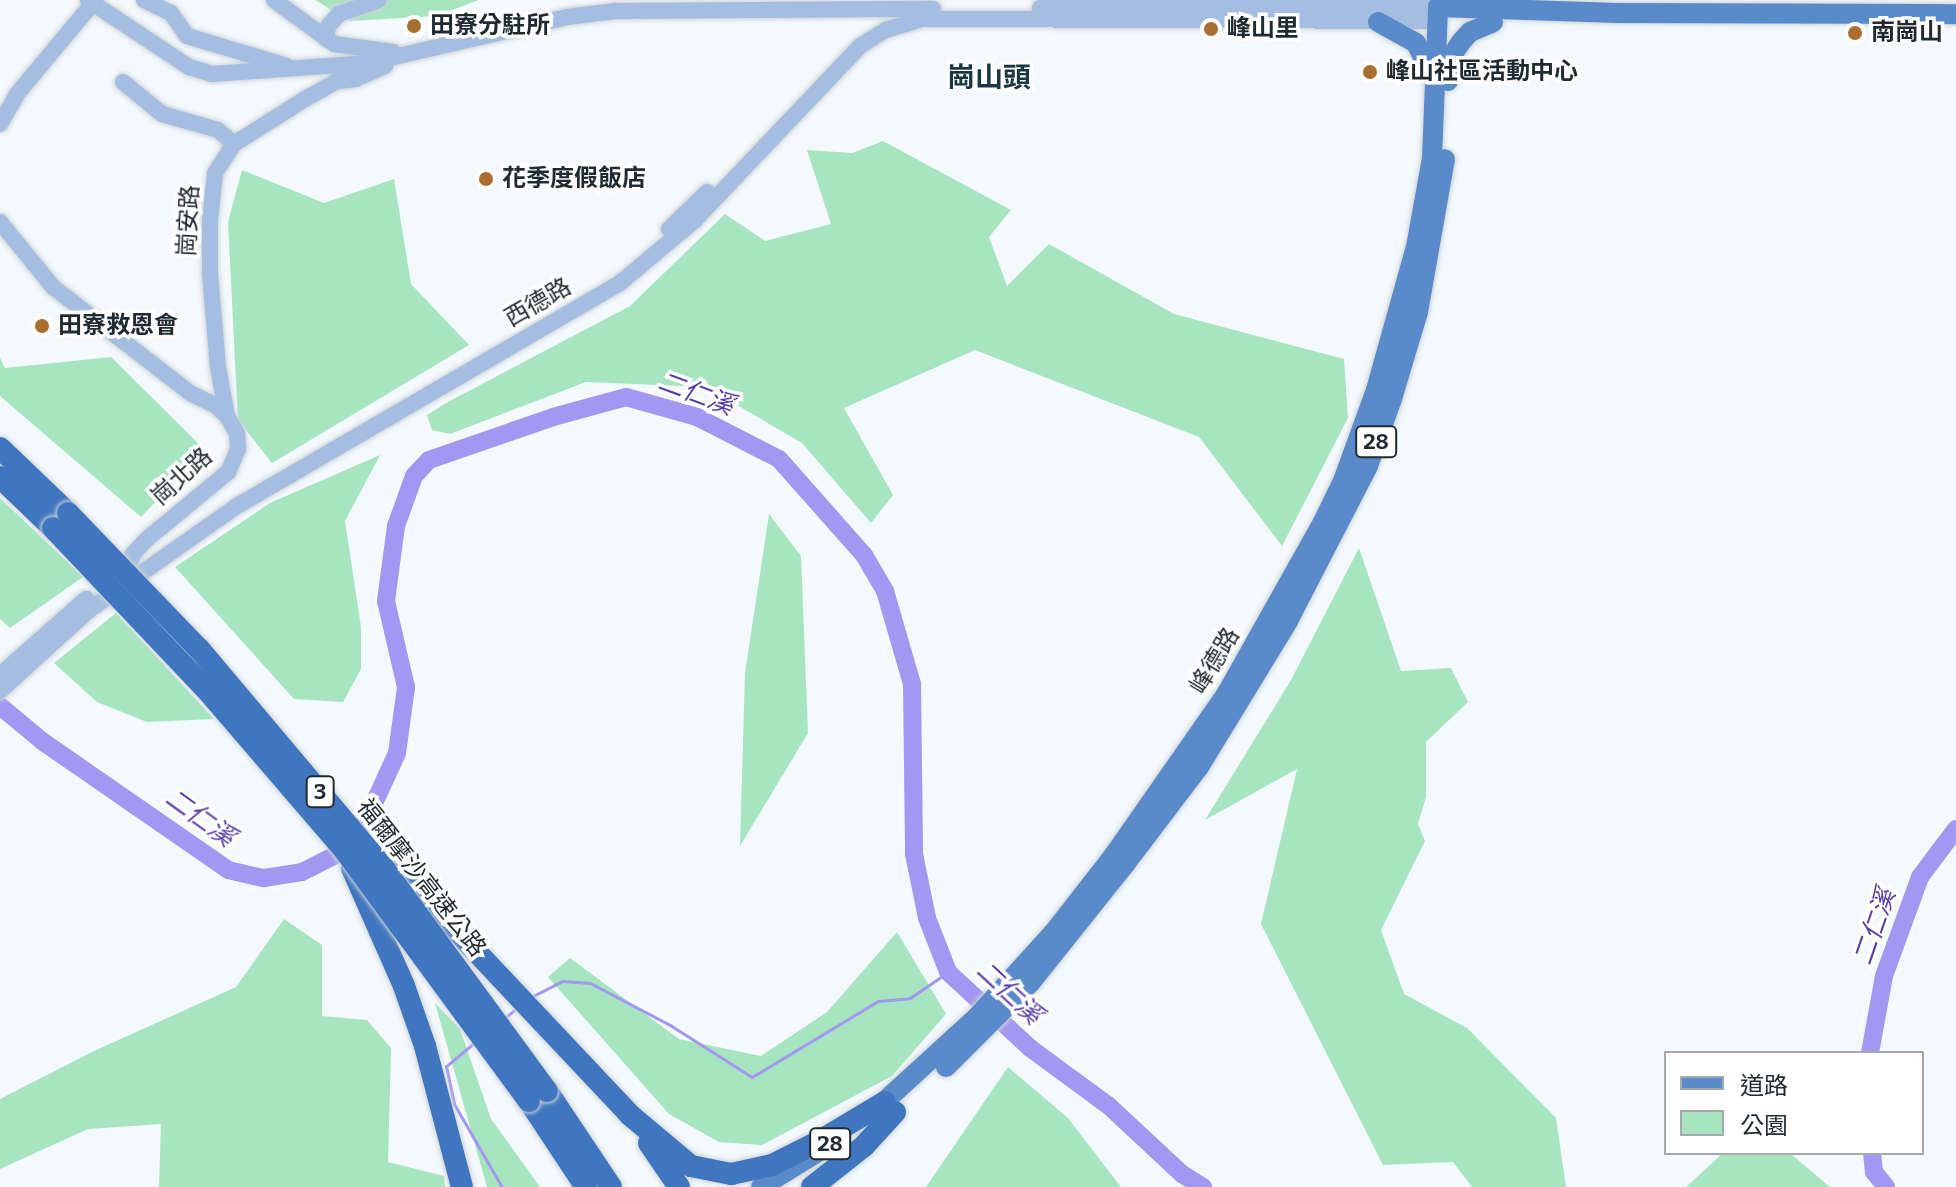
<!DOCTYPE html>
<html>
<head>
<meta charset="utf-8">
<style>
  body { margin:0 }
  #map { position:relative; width:1956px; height:1187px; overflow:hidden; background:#f3f9fc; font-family:Bitter,"Noto Sans TC",serif }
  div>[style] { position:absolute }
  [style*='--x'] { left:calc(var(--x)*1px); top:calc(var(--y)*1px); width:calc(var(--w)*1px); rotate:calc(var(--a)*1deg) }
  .green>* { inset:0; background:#a7e5c1 }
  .stream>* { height:3px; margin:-1.5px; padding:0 1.5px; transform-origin:1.5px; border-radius:1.5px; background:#a397f1 }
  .river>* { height:18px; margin:-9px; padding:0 9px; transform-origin:9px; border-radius:9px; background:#a397f1 }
  .roads { filter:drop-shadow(0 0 2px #cdd4d7) drop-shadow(0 0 2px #cdd4d7) }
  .minor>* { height:16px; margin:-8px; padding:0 8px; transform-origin:8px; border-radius:8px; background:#a4bde1 }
  .major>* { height:20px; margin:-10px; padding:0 10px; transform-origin:10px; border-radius:10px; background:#5b8aca }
  .highway>* { height:22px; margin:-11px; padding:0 11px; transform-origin:11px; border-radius:11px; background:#4076c0 }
  .bridges { filter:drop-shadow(0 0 2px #cdd4d7) drop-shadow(0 0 2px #cdd4d7) }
  .highway-bridge>* { height:22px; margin:-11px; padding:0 11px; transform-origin:11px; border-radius:11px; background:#4076c0 }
  .dots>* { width:22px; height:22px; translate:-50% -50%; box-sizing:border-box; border:4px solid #fff; border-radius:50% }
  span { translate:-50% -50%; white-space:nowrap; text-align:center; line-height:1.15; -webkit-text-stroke:7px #fff; paint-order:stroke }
  .shield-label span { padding:2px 6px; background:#fff; border:2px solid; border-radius:6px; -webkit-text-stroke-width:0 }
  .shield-label { font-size:22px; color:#1f2b30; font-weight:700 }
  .poi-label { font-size:24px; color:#1f2b30; font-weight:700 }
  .left { translate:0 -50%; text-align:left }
  .street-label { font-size:24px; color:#1f2b30 }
  .water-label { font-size:26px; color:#573fa7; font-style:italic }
  .quarter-label { font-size:28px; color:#1b3742; font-weight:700 }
  .legend { position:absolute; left:1664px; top:1051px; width:260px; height:104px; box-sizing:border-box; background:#fff; border:2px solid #a5aaac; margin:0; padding:10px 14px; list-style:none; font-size:24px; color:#1f2b30 }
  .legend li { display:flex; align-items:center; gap:16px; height:40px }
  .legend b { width:40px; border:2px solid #a5aaac }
</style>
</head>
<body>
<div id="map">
  <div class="green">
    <div style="clip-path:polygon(315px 0,479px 0,436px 16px,350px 21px)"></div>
    <div style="clip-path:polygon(883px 141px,1011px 210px,989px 237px,1007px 286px,1049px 244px,1174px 314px,1344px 359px,1348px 418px,1282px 546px,1199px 437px,975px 350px,844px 408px,893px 495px,871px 523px,802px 443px,706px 387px,586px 382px,450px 434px,432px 430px,427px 415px,446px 403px,630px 306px,725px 214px,765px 241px,831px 224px,807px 150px,852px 153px)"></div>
    <div style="clip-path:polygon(242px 170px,324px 203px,394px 179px,411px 284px,469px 345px,272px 463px,238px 420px,228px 222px)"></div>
    <div style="clip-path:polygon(111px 357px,205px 450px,141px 517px,0 396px,0 358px,5px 368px)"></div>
    <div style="clip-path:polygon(380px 455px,345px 521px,361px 627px,361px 669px,343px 702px,294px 699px,175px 567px,270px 503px)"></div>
    <div style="clip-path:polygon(0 498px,83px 577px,10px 628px,0 619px)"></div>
    <div style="clip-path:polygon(769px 514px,801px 556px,808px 733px,740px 846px,745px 673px)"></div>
    <div style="clip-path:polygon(1359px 548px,1401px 671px,1451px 668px,1468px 702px,1426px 742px,1426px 797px,1418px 824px,1425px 841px,1381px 930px,1404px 994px,1467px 1028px,1556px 1118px,1566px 1187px,1472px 1187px,1453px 1162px,1383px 1165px,1261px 924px,1297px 769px,1205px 820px,1291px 680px)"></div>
    <div style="clip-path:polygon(116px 613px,214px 719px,147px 722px,97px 702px,54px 663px)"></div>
    <div style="clip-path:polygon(284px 919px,322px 945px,322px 1016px,367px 1020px,391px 1048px,388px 1162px,444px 1176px,445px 1187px,159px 1187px,161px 1124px,88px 1129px,0 1169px,0 1099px,94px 1051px,236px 987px)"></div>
    <div style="clip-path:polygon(897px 932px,946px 1014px,892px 1076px,762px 1145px,719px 1142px,669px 1114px,548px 977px,570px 958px,679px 1039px,761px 1056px,827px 1012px)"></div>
    <div style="clip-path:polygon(435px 1003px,460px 1029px,491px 1119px,540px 1187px,487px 1187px)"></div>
    <div style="clip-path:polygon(1008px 1067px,1068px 1118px,1121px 1187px,926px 1187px)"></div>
    <div style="clip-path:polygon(1723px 1153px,1791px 1154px,1830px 1187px,1686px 1187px)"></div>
  </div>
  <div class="stream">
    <div style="--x:531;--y:997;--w:35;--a:-27"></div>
    <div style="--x:562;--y:981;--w:28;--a:4"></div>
    <div style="--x:590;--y:983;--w:90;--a:27.7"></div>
    <div style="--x:670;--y:1025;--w:97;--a:32.4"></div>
    <div style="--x:752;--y:1077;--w:147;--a:-31.1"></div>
    <div style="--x:878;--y:1001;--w:32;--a:-5"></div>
    <div style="--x:910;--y:998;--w:46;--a:-34.4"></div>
    <div style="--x:506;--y:1017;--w:16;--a:-40"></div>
    <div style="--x:475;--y:1042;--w:38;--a:140"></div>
    <div style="--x:446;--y:1066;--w:39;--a:78"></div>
    <div style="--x:454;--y:1104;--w:96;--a:60"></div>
  </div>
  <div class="river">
    <div style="--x:0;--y:706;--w:55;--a:39.8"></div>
    <div style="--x:42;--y:741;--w:226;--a:34.7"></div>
    <div style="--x:228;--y:870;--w:37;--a:13"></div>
    <div style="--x:264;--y:878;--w:38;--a:-9"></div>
    <div style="--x:302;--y:872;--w:36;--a:-27"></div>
    <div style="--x:334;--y:856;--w:45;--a:-46.8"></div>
    <div style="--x:365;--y:823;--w:77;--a:-65.4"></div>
    <div style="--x:397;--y:753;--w:67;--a:-82.2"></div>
    <div style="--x:406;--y:687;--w:88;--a:-103.1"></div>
    <div style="--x:386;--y:601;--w:76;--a:-82.4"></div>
    <div style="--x:396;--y:526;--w:53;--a:-70.2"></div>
    <div style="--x:414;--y:476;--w:22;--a:-47"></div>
    <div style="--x:429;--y:460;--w:131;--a:-19.1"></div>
    <div style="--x:553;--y:417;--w:76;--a:-15.3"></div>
    <div style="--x:626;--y:397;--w:74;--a:15.7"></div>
    <div style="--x:697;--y:417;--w:92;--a:27.1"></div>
    <div style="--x:779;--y:459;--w:128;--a:48.5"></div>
    <div style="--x:864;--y:555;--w:42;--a:59.7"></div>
    <div style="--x:885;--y:591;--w:97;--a:73.8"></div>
    <div style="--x:912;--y:684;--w:170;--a:89.3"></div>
    <div style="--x:914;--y:854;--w:65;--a:78.5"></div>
    <div style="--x:927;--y:918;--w:58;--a:68.7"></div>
    <div style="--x:948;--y:972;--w:112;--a:42.8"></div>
    <div style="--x:1030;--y:1048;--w:98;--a:36.3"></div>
    <div style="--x:1109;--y:1106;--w:100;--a:43"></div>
    <div style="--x:1182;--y:1174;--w:25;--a:32"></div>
    <div style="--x:1870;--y:1053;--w:78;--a:-79.7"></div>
    <div style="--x:1884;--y:976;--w:105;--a:-70"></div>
    <div style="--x:1920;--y:877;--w:60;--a:-53.1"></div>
    <div style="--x:1872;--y:1153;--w:19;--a:84"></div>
    <div style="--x:1874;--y:1172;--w:19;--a:51"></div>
  </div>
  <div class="roads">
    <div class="minor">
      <div style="--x:88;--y:0;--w:121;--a:33.6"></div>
      <div style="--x:189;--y:67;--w:24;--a:17"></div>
      <div style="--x:212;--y:74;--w:156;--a:-4"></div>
      <div style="--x:368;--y:63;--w:204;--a:-13"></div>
      <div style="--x:567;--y:17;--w:49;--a:-7"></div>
      <div style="--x:616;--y:11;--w:317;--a:-0.4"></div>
      <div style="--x:144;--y:0;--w:30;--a:26"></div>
      <div style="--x:171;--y:13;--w:28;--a:55"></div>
      <div style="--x:187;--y:36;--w:104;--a:16.7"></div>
      <div style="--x:274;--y:0;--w:74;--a:36.3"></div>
      <div style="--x:334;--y:44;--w:60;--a:7.7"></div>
      <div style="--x:1040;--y:8;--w:398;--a:-0.1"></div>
      <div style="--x:325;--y:38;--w:14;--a:-73"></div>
      <div style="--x:329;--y:25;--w:15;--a:-48"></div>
      <div style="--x:339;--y:14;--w:42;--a:-19.3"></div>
      <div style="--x:123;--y:82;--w:50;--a:39.4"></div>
      <div style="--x:162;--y:114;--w:58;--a:15.9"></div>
      <div style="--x:218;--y:130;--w:21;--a:41"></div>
      <div style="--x:0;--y:124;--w:34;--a:-60"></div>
      <div style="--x:17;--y:94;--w:117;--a:-50.2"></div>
      <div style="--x:0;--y:222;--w:84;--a:50.8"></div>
      <div style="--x:53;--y:287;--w:173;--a:37.7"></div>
      <div style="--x:190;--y:393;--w:28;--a:26"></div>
      <div style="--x:215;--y:405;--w:16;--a:43"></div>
      <div style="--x:227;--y:416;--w:20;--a:60"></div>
      <div style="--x:237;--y:433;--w:16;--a:86"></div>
      <div style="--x:238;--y:449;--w:25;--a:113"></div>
      <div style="--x:228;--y:472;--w:105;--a:140.4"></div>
      <div style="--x:147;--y:539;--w:21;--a:133"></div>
      <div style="--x:133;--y:554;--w:14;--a:111"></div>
      <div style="--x:669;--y:229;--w:53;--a:-44.2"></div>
      <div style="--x:227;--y:416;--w:50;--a:-100.4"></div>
      <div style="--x:218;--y:367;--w:93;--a:-94.9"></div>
      <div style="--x:210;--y:274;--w:54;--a:-90"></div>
      <div style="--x:210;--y:220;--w:47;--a:-83.9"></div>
      <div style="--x:215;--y:173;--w:35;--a:-57"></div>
      <div style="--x:234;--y:144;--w:84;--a:-32.4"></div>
      <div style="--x:305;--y:99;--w:38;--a:-29"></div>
      <div style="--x:338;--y:81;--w:18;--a:-6"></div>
      <div style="--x:356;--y:79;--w:32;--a:-24"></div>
      <div style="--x:0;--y:675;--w:115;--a:-41.5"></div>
      <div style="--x:0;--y:691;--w:120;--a:-42.3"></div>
      <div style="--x:89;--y:610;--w:181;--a:-35.1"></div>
      <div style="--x:237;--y:506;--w:443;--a:-30.2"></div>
      <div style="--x:620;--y:283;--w:97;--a:-40"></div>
      <div style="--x:694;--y:221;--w:241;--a:-46.5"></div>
      <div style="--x:860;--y:46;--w:31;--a:-32"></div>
      <div style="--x:886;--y:30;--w:38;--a:-17"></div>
      <div style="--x:922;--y:19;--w:516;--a:0.22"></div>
    </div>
    <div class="major">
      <div style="--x:1378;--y:22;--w:43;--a:28.9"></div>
      <div style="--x:1416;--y:43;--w:39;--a:64"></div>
      <div style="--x:1448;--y:81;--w:27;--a:-80"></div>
      <div style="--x:1453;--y:54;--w:14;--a:-56"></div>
      <div style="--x:1461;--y:42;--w:13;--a:-48"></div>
      <div style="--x:1470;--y:32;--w:25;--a:-23"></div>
      <div style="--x:946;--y:1067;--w:120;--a:-45"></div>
      <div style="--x:1031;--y:982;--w:152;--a:-51.4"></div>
      <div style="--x:1126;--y:863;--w:121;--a:-52.8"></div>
      <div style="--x:1199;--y:767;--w:171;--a:-58.6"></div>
      <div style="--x:1288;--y:621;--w:174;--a:-62.7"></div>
      <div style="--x:1368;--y:466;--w:71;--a:-70.3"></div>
      <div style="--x:1392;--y:399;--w:91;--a:-73.4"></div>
      <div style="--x:1418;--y:312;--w:155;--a:-80"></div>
      <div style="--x:874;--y:1111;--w:138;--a:-42.4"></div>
      <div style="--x:976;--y:1018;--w:116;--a:-47.8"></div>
      <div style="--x:1054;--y:932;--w:98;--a:-52.1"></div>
      <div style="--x:1114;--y:855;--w:198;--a:-55.1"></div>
      <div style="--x:1227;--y:693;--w:196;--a:-60.7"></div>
      <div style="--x:1323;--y:522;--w:46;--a:-64"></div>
      <div style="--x:1343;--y:481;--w:97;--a:-70.1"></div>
      <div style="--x:1376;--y:390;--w:148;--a:-74.4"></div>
      <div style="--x:1416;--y:247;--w:90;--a:-79.8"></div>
      <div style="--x:1432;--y:158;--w:151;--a:-87.7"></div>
      <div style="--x:1438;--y:7;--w:179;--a:1.9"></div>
      <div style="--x:1617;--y:13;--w:339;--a:0.2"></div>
      <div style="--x:761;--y:1187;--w:76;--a:-31.6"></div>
    </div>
    <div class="highway">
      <div style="--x:0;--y:448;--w:94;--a:43.7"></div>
      <div style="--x:0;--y:477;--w:74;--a:43.9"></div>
      <div style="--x:352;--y:868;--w:129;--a:66.2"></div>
      <div style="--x:404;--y:986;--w:64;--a:70.7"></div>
      <div style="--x:425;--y:1046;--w:146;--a:75.3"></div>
      <div style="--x:389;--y:872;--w:36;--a:36"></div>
      <div style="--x:418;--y:893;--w:49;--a:44.2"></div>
      <div style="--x:453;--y:927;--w:258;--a:46.7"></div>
      <div style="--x:630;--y:1115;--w:80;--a:39.9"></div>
      <div style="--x:691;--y:1166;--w:41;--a:11.3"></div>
      <div style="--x:731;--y:1174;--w:42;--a:-12.4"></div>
      <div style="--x:772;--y:1165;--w:51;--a:-26.6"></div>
      <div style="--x:818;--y:1142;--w:78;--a:-30.8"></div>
      <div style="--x:547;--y:1091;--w:115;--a:56.3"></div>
      <div style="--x:529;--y:1101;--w:103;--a:56.5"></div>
      <div style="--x:649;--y:1143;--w:53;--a:55.7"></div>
      <div style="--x:812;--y:1187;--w:66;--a:-38.3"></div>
      <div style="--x:864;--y:1146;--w:46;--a:-47.6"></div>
    </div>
  </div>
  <div class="bridges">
    <div class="highway-bridge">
      <div style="--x:68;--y:513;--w:190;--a:46.1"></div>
      <div style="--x:200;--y:650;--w:287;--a:49.9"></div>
      <div style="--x:385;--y:870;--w:274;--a:53.8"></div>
      <div style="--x:53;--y:528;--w:222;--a:46.5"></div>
      <div style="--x:206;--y:689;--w:215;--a:49.3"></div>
      <div style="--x:346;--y:852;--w:309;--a:53.7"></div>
    </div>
  </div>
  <div class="dots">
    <div style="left:414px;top:26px;background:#aa6d32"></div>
    <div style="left:1211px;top:29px;background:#aa6d32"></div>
    <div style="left:1855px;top:33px;background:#aa6d32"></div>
    <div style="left:1370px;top:72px;background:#aa6d32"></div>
    <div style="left:486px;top:179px;background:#aa6d32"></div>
    <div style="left:42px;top:326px;background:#aa6d32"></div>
  </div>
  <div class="shield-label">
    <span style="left:1376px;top:442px">28</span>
    <span style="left:320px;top:792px">3</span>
    <span style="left:830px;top:1144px">28</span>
  </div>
  <div class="poi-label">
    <span class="left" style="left:430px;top:26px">田寮分駐所</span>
    <span class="left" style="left:1227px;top:29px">峰山里</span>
    <span class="left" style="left:1871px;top:33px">南崗山</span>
    <span class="left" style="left:1386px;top:72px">峰山社區活動中心</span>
    <span class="left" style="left:502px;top:179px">花季度假飯店</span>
    <span class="left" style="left:58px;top:326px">田寮救恩會</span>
  </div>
  <div class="street-label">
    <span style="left:189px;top:221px;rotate:-87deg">崗安路</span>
    <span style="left:538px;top:303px;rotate:-30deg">西德路</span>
    <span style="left:182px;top:477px;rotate:-42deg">崗北路</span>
    <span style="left:1215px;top:661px;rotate:-59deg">峰德路</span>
    <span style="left:421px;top:878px;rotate:52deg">福爾摩沙高速公路</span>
  </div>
  <div class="water-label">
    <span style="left:696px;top:394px;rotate:20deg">二仁溪</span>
    <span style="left:200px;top:818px;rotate:36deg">二仁溪</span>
    <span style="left:1875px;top:927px;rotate:-71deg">二仁溪</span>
    <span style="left:1009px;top:993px;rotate:43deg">二仁溪</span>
  </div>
  <div class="quarter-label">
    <span style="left:989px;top:78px">崗山頭</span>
  </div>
  <ul class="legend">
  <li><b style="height:10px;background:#5b8aca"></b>道路</li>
  <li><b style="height:22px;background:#a7e5c1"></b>公園</li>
  </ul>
</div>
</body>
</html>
